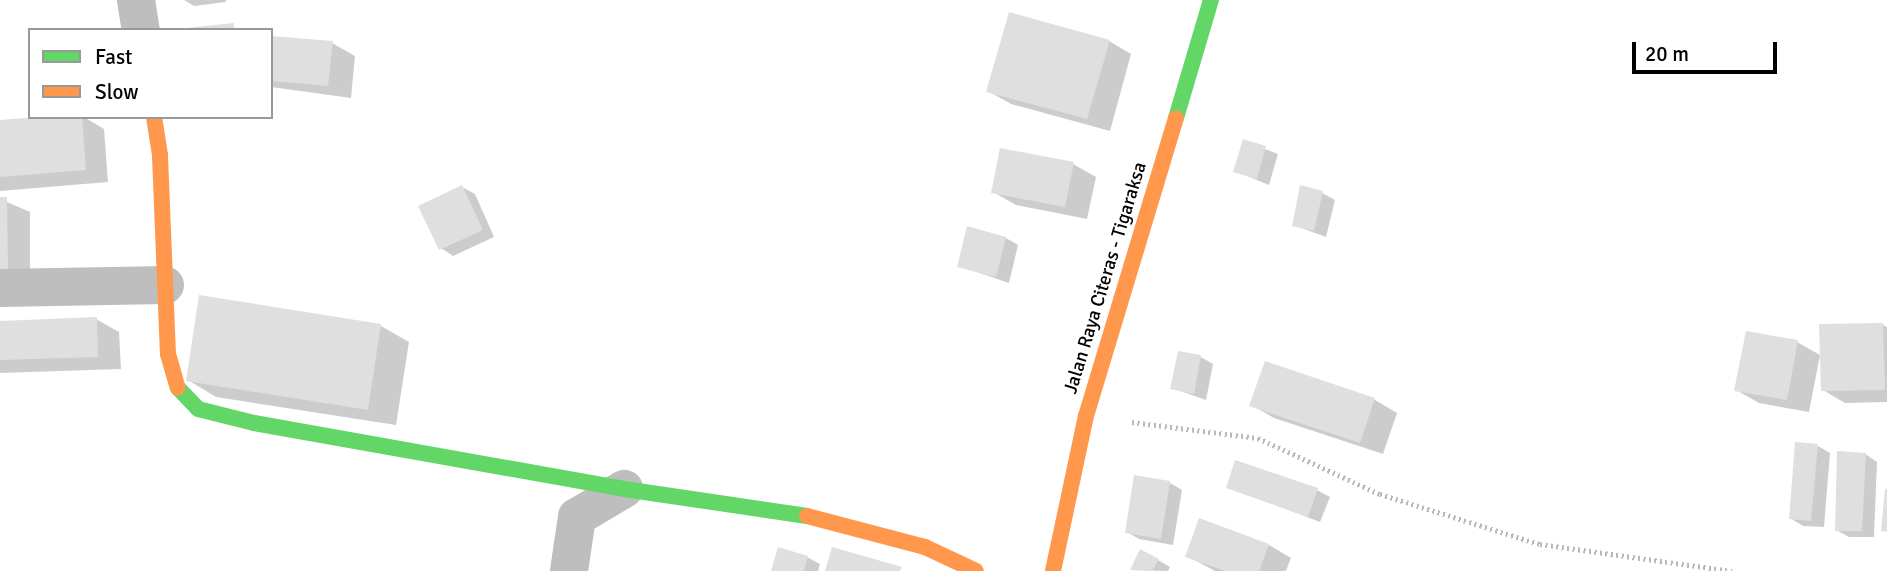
<!DOCTYPE html>
<html>
<head>
<meta charset="utf-8">
<style>
  body { margin:0 }
  #map { position:relative; width:1887px; height:571px; overflow:hidden; background:#fff; font-family:Signika,sans-serif }
  div>[style] { position:absolute }
  [style*='--x'] { left:calc(var(--x)*1px); top:calc(var(--y)*1px); width:calc(var(--w)*1px); rotate:calc(var(--a)*1deg) }
  .shadow>* { inset:0; background:#0003 }
  .building>* { inset:0; background:#dfdfdf }
  .path>* { height:4.5px; margin-top:-2.25px; transform-origin:0; background:repeating-linear-gradient(90deg,#b9b9b9 0 2px,transparent 0 5.5px) }
  .street>* { height:38px; margin:-19px; padding:0 19px; transform-origin:19px; border-radius:19px; background:#bebebe }
  .fast>* { height:16px; margin:-8px; padding:0 8px; transform-origin:8px; border-radius:8px; background:#63d668 }
  .slow>* { height:16px; margin:-8px; padding:0 8px; transform-origin:8px; border-radius:8px; background:#ff974d }
  span { translate:-50% -50%; white-space:nowrap; text-align:center; line-height:1.15; -webkit-text-stroke:5px #fff; paint-order:stroke }
  .street-label { font-size:19px; color:#000 }
  .legend { position:absolute; left:28px; top:28px; width:245px; height:91px; box-sizing:border-box; background:#fff; border:2px solid #999; margin:0; padding:9px 12px; list-style:none; font-size:21px; color:#000 }
  .legend li { display:flex; align-items:center; gap:14px; height:35px }
  .legend b { width:35px; border:2px solid #999 }
  .scale { position:absolute; left:1632px; top:42px; width:145px; height:32px; box-sizing:border-box; border:4px solid #000; border-top:0; padding-left:9px; font-size:21px; line-height:24px; white-space:nowrap; color:#000; -webkit-text-stroke:5px #fff; paint-order:stroke }
</style>
</head>
<body>
<div id="map">
  <div class="shadow">
    <div style="clip-path:polygon(184px 0,226px 0,226px 2px,194px 6px)"></div>
    <div style="clip-path:polygon(271px 38px,332px 43px,355px 56px,351px 98px,271px 87px)"></div>
    <div style="clip-path:polygon(1109px 41px,1131px 54px,1110px 131px,1011px 104px,988px 91px)"></div>
    <div style="clip-path:polygon(84px 117px,104px 129px,108px 182px,0 191px,0 122px)"></div>
    <div style="clip-path:polygon(1244px 141px,1278px 154px,1269px 185px,1235px 171px)"></div>
    <div style="clip-path:polygon(1073px 164px,1096px 177px,1087px 219px,1016px 205px,993px 192px)"></div>
    <div style="clip-path:polygon(462px 187px,475px 194px,494px 237px,453px 256px,441px 248px)"></div>
    <div style="clip-path:polygon(1322px 193px,1335px 200px,1326px 237px,1293px 225px)"></div>
    <div style="clip-path:polygon(0 199px,30px 212px,30px 283px,0 283px)"></div>
    <div style="clip-path:polygon(1006px 238px,1018px 245px,1009px 283px,959px 266px)"></div>
    <div style="clip-path:polygon(201px 297px,381px 326px,409px 342px,396px 425px,216px 397px,188px 380px)"></div>
    <div style="clip-path:polygon(96px 319px,119px 332px,121px 369px,0 373px,0 323px)"></div>
    <div style="clip-path:polygon(1883px 325px,1887px 327px,1887px 402px,1845px 403px,1823px 390px)"></div>
    <div style="clip-path:polygon(1797px 342px,1820px 355px,1809px 412px,1759px 403px,1736px 390px)"></div>
    <div style="clip-path:polygon(1201px 357px,1213px 364px,1206px 400px,1172px 388px)"></div>
    <div style="clip-path:polygon(1266px 363px,1375px 400px,1397px 413px,1383px 454px,1274px 418px,1251px 405px)"></div>
    <div style="clip-path:polygon(1818px 446px,1830px 453px,1824px 527px,1803px 526px,1790px 518px)"></div>
    <div style="clip-path:polygon(1865px 454px,1877px 462px,1874px 537px,1849px 537px,1836px 530px)"></div>
    <div style="clip-path:polygon(1136px 477px,1170px 483px,1182px 490px,1173px 545px,1139px 539px,1127px 532px)"></div>
    <div style="clip-path:polygon(1228px 487px,1317px 490px,1330px 497px,1320px 522px)"></div>
    <div style="clip-path:polygon(1269px 545px,1291px 558px,1286px 571px,1215px 571px,1187px 556px)"></div>
    <div style="clip-path:polygon(807px 557px,820px 564px,818px 571px,773px 571px)"></div>
    <div style="clip-path:polygon(1158px 560px,1170px 567px,1168px 571px,1132px 570px)"></div>
  </div>
  <div class="building">
    <div style="clip-path:polygon(1009px 12px,1110px 40px,1087px 119px,986px 92px)"></div>
    <div style="clip-path:polygon(234px 23px,234px 30px,187px 30px,186px 28px)"></div>
    <div style="clip-path:polygon(271px 36px,333px 41px,328px 86px,271px 81px)"></div>
    <div style="clip-path:polygon(38px 117px,82px 117px,86px 170px,0 177px,0 120px)"></div>
    <div style="clip-path:polygon(1243px 139px,1266px 146px,1257px 179px,1233px 172px)"></div>
    <div style="clip-path:polygon(1000px 148px,1074px 162px,1065px 207px,991px 193px)"></div>
    <div style="clip-path:polygon(462px 185px,483px 230px,439px 250px,418px 206px)"></div>
    <div style="clip-path:polygon(1300px 185px,1323px 191px,1314px 231px,1292px 226px)"></div>
    <div style="clip-path:polygon(0 197px,7px 197px,8px 271px,0 271px)"></div>
    <div style="clip-path:polygon(967px 226px,1006px 237px,996px 277px,957px 267px)"></div>
    <div style="clip-path:polygon(199px 295px,381px 324px,368px 410px,186px 381px)"></div>
    <div style="clip-path:polygon(97px 317px,98px 357px,0 360px,0 321px)"></div>
    <div style="clip-path:polygon(1883px 323px,1885px 390px,1821px 391px,1819px 324px)"></div>
    <div style="clip-path:polygon(1746px 331px,1798px 340px,1787px 400px,1734px 391px)"></div>
    <div style="clip-path:polygon(1178px 351px,1201px 355px,1194px 394px,1170px 389px)"></div>
    <div style="clip-path:polygon(1265px 361px,1375px 398px,1360px 443px,1249px 406px)"></div>
    <div style="clip-path:polygon(1795px 442px,1818px 444px,1811px 521px,1789px 519px)"></div>
    <div style="clip-path:polygon(1837px 451px,1866px 453px,1862px 531px,1835px 531px)"></div>
    <div style="clip-path:polygon(1235px 460px,1318px 488px,1308px 517px,1226px 488px)"></div>
    <div style="clip-path:polygon(1134px 475px,1170px 481px,1161px 539px,1125px 533px)"></div>
    <div style="clip-path:polygon(1885px 489px,1887px 489px,1887px 532px,1881px 531px)"></div>
    <div style="clip-path:polygon(1199px 518px,1269px 544px,1259px 571px,1225px 571px,1185px 557px)"></div>
    <div style="clip-path:polygon(778px 547px,808px 556px,804px 571px,771px 571px)"></div>
    <div style="clip-path:polygon(832px 547px,902px 567px,900px 571px,825px 571px)"></div>
    <div style="clip-path:polygon(1140px 549px,1159px 559px,1152px 571px,1130px 570px)"></div>
  </div>
  <div class="path">
    <div style="--x:1132;--y:422;--w:127;--a:7.2"></div>
    <div style="--x:1258;--y:438;--w:134;--a:24.7"></div>
    <div style="--x:1380;--y:494;--w:168;--a:17.4"></div>
    <div style="--x:1540;--y:544;--w:194;--a:8"></div>
  </div>
  <div class="street">
    <div style="--x:136;--y:0;--w:30;--a:81"></div>
    <div style="--x:0;--y:288;--w:165;--a:-1"></div>
    <div style="--x:569;--y:571;--w:55;--a:-81.6"></div>
    <div style="--x:577;--y:517;--w:55;--a:-30.8"></div>
  </div>
  <div class="fast">
    <div style="--x:1176;--y:118;--w:123;--a:-73.5"></div>
    <div style="--x:178;--y:388;--w:29;--a:46"></div>
    <div style="--x:198;--y:409;--w:58;--a:14"></div>
    <div style="--x:254;--y:423;--w:376;--a:10.1"></div>
    <div style="--x:624;--y:489;--w:185;--a:8.4"></div>
  </div>
  <div class="slow">
    <div style="--x:154;--y:117;--w:39;--a:81"></div>
    <div style="--x:160;--y:156;--w:198;--a:87.7"></div>
    <div style="--x:168;--y:354;--w:35;--a:74"></div>
    <div style="--x:807;--y:516;--w:122;--a:14.7"></div>
    <div style="--x:925;--y:547;--w:56;--a:25.2"></div>
    <div style="--x:1053;--y:571;--w:158;--a:-78"></div>
    <div style="--x:1086;--y:416;--w:311;--a:-73.2"></div>
  </div>
  <div class="street-label">
    <span style="left:1106px;top:278px;rotate:-73deg">Jalan Raya Citeras - Tigaraksa</span>
  </div>
  <ul class="legend">
  <li><b style="height:9px;background:#63d668"></b>Fast</li>
  <li><b style="height:9px;background:#ff974d"></b>Slow</li>
  </ul>
  <div class="scale">20 m</div>
</div>
</body>
</html>
